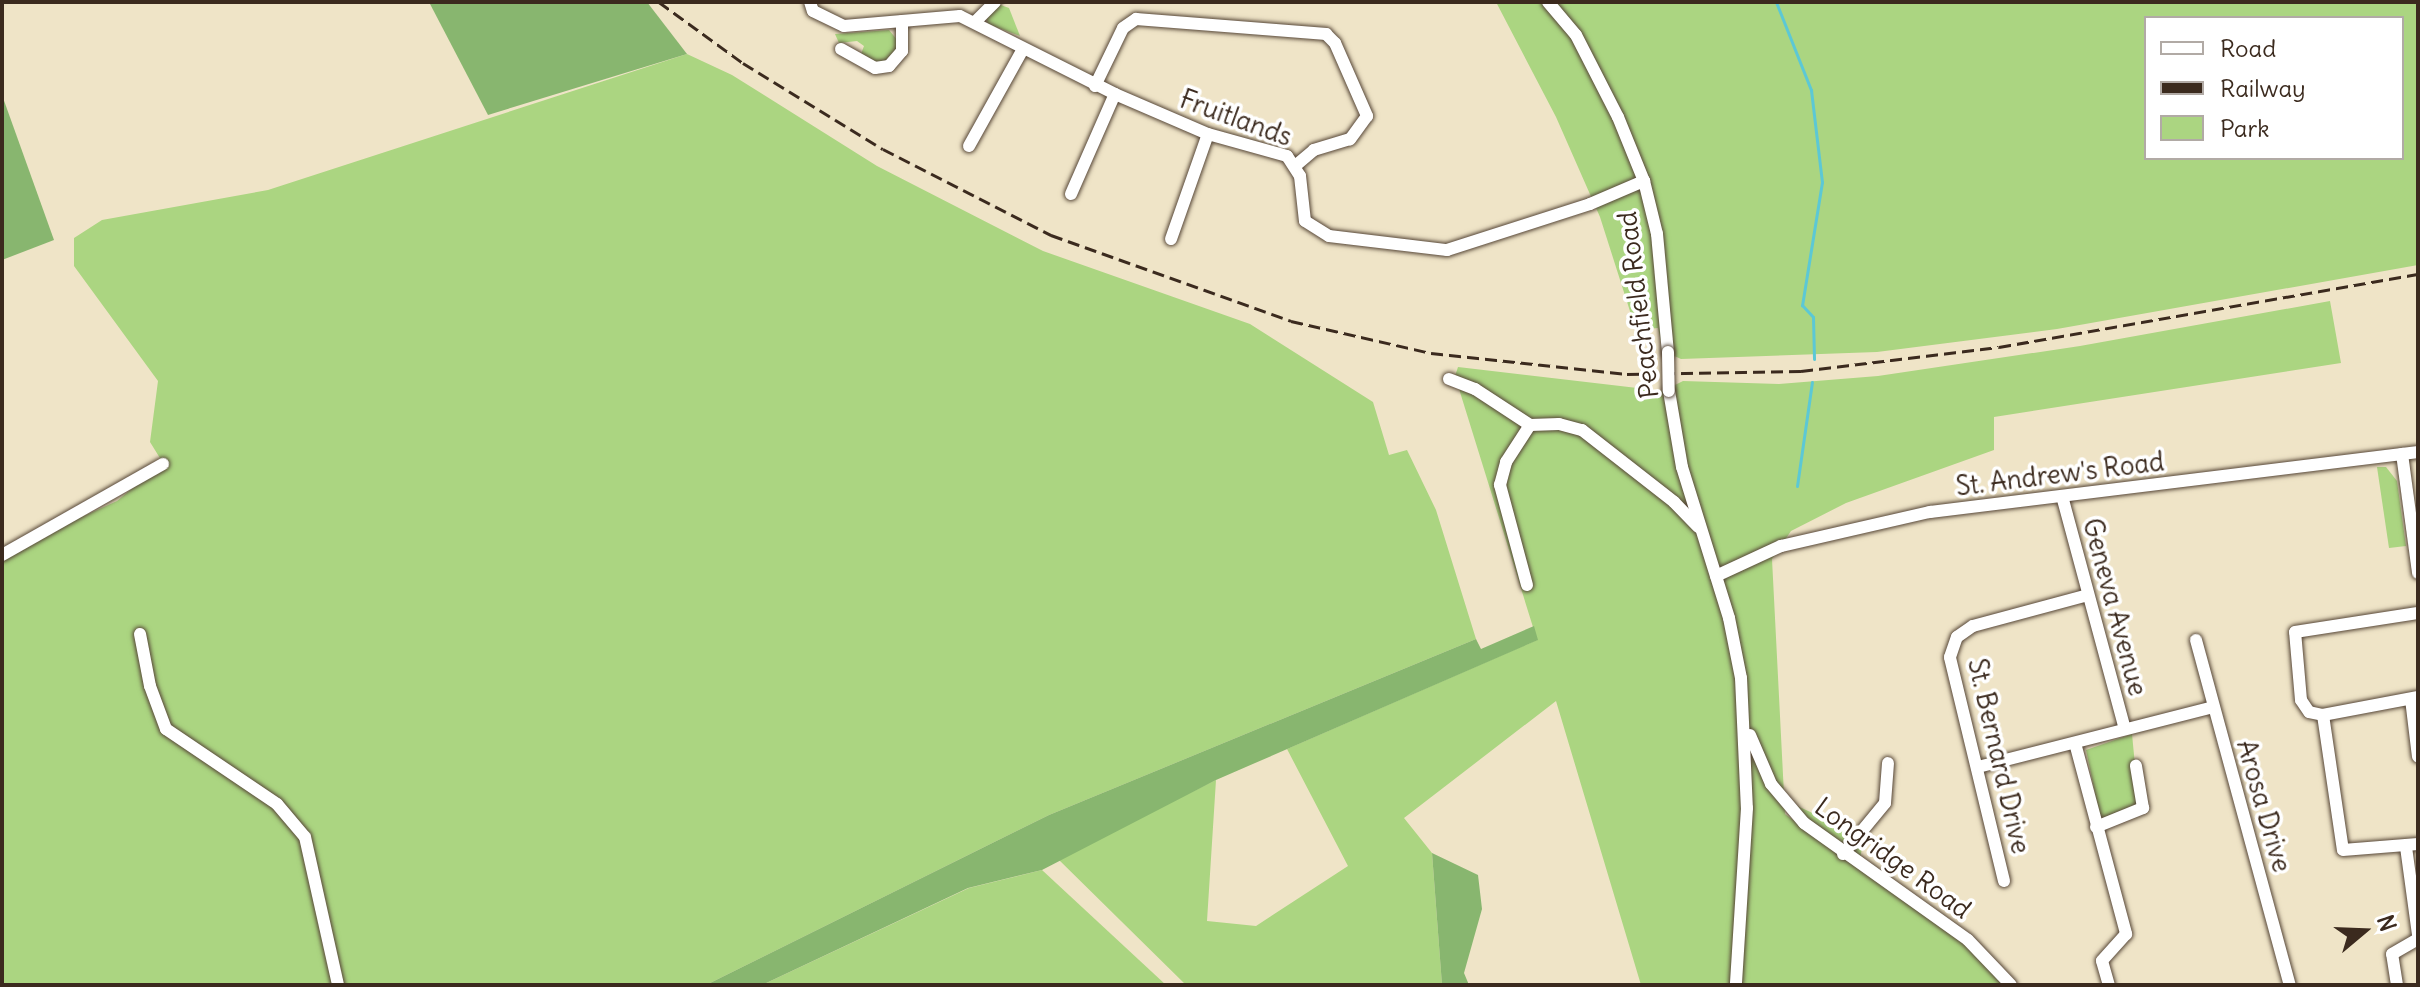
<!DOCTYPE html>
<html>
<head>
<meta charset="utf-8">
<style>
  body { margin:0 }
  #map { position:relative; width:2420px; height:987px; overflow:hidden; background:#efe4c7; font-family:Delius,sans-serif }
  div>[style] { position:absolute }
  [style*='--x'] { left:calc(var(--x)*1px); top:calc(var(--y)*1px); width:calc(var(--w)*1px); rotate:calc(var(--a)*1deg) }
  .green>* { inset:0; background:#abd581 }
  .forest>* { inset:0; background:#88b66f }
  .stream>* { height:3px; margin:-1.5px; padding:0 1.5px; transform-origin:1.5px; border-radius:1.5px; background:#5cc8d5 }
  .roads { filter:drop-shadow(0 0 2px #564637) drop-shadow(0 0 2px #564637) }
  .minor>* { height:12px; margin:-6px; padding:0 6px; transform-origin:6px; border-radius:6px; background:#fff }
  .rail>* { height:3px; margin-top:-1.5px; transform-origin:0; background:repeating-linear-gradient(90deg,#3b2a1e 0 12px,transparent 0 18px) }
  .bridges { filter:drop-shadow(0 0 2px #564637) drop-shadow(0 0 2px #564637) }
  .minor-bridge>* { height:12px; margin:-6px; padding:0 6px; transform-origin:6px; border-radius:6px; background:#fff }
  span { translate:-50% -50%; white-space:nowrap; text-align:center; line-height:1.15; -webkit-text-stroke:7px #fff; paint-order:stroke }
  .street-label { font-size:26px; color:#3b2a1e }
  .frame { position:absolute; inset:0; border:4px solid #3b2a1e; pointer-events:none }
  .legend { position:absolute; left:2144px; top:16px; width:260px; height:144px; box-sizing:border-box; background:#fff; border:2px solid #b1aaa5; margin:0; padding:10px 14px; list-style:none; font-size:24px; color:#3b2a1e }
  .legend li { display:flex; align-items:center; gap:16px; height:40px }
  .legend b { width:40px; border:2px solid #b1aaa5 }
  .north { position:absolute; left:2324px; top:891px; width:80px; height:80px; -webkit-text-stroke:6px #fff; paint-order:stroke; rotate:71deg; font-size:22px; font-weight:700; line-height:32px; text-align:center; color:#3b2a1e }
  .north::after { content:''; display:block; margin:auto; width:28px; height:36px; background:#3b2a1e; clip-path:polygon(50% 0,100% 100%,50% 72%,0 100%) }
</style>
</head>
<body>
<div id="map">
  <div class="green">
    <div style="clip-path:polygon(evenodd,1496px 2px,2418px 2px,2418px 265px,2057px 329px,1877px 352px,1681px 359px,1663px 351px,1658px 328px,1636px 330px,1600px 217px,1556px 117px,1496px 2px,2146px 18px,2402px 18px,2402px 158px,2146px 158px,2146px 18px)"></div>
    <div style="clip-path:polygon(998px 4px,1009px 8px,1020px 36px,988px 24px,986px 17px)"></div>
    <div style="clip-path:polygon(889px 30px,898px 41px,897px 50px,881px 66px,861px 54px,864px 46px,857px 41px,839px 43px,835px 34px)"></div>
    <div style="clip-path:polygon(687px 54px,732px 75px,877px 166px,1043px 251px,1250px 324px,1373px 402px,1389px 455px,1407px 450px,1436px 510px,1476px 639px,1049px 815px,706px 985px,2px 985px,2px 553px,117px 501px,163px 463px,150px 442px,158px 381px,74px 266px,74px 238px,102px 220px,268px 190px)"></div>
    <div style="clip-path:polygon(2330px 301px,2341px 363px,1994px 417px,1994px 450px,1846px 503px,1791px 531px,1772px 559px,1785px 814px,1966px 946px,2003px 985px,1641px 985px,1556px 701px,1404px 818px,1432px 853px,1442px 985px,1186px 985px,1057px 858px,1216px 780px,1207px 921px,1256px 926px,1348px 866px,1287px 749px,1537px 640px,1455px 376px,1458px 367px,1663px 391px,1683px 381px,1779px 384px,1878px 376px,2080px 346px)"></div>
    <div style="clip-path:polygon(2377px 467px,2386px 467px,2397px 481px,2406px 546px,2389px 548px)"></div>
    <div style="clip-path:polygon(2132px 734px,2139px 807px,2106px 820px,2100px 817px,2086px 750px)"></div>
    <div style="clip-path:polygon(1791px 803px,1864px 837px,1860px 859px,1821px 831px)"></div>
    <div style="clip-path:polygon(1042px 870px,1166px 985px,762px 985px,969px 888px)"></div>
  </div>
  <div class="forest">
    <div style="clip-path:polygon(429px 2px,647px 2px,687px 54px,488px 115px)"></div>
    <div style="clip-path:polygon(2px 95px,54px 240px,2px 260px)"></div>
    <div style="clip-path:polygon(1534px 626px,1538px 640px,1216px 780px,1042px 870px,968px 888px,762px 985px,706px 985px,1049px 815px,1476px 639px,1481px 649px)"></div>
    <div style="clip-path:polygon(1432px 853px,1478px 875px,1482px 909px,1464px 973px,1469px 985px,1442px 985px)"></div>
  </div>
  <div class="stream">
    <div style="--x:1776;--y:2;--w:95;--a:68.3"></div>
    <div style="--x:1811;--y:90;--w:93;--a:83.2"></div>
    <div style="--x:1822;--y:182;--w:125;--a:99.2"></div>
    <div style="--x:1802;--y:305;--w:16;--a:47"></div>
    <div style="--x:1813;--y:317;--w:42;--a:88.6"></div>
    <div style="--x:1797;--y:486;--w:105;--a:-81.8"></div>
  </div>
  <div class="roads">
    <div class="minor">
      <div style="--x:810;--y:2;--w:9;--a:72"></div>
      <div style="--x:813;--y:11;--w:34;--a:26"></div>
      <div style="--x:844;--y:26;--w:116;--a:-4.9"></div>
      <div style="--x:960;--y:16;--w:174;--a:26.7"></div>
      <div style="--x:1115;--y:94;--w:101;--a:23.3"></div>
      <div style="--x:1208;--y:134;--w:82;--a:15.6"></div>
      <div style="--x:1287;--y:156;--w:24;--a:57"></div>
      <div style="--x:1300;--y:176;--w:45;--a:83.7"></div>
      <div style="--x:1305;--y:221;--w:28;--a:32"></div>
      <div style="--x:1329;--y:236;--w:119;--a:6.8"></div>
      <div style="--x:1447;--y:250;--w:150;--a:-17.8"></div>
      <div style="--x:1590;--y:204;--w:59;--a:-23.1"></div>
      <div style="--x:1548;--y:2;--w:43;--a:49.7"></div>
      <div style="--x:1576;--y:35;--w:92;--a:62.9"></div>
      <div style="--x:1618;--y:117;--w:69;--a:67.9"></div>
      <div style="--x:1644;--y:181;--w:55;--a:76.2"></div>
      <div style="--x:1657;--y:234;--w:119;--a:84.7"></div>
      <div style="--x:975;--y:22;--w:28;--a:-45"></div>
      <div style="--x:841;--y:49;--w:39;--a:29"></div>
      <div style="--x:875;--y:68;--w:14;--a:-8"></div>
      <div style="--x:889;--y:66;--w:20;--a:-49"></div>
      <div style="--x:902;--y:51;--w:30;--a:-90"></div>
      <div style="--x:1095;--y:86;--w:64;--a:-64.2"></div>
      <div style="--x:1123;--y:28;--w:16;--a:-35"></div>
      <div style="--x:1136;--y:19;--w:191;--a:4.5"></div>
      <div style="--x:1326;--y:34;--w:13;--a:45"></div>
      <div style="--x:1335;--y:43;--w:80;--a:66.3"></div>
      <div style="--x:1367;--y:116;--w:29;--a:126"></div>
      <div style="--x:1350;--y:139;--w:38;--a:163"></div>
      <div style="--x:1314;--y:150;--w:23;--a:140"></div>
      <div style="--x:969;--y:146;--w:111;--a:-60.9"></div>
      <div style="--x:1071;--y:194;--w:109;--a:-66.3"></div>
      <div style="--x:1171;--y:239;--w:111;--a:-70.6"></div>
      <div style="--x:1449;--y:379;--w:28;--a:21"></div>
      <div style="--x:1475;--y:389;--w:66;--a:33.2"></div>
      <div style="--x:1530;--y:425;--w:29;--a:-2"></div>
      <div style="--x:1559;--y:424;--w:24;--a:15"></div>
      <div style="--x:1582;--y:430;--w:117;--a:38"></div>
      <div style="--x:1674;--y:502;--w:35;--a:46"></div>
      <div style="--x:1669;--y:391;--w:77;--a:80.3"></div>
      <div style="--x:1682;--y:467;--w:158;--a:72.7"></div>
      <div style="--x:1729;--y:618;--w:61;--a:78.7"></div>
      <div style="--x:1741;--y:678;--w:130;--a:87.4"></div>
      <div style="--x:1747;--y:808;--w:177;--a:93.6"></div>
      <div style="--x:2402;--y:454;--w:120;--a:82.3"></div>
      <div style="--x:2062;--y:496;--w:241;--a:74.9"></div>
      <div style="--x:2;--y:555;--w:185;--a:-29.5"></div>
      <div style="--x:1716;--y:576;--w:72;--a:-24.8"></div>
      <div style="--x:1781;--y:546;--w:153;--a:-12.9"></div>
      <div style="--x:1930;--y:512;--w:492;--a:-7"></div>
      <div style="--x:1527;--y:585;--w:104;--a:-105.1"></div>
      <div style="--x:1500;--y:485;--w:24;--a:-75"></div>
      <div style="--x:1506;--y:462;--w:44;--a:-57"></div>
      <div style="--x:140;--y:634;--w:53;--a:79.1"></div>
      <div style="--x:150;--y:686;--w:46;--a:69.6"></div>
      <div style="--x:166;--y:729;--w:134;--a:34"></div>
      <div style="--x:277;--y:804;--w:43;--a:49.7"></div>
      <div style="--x:305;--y:837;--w:152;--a:77.4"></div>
      <div style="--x:2196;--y:640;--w:358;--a:74.8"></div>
      <div style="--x:2418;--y:697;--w:97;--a:169.3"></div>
      <div style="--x:2323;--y:715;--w:136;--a:81.6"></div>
      <div style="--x:2343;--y:850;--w:75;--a:-4.6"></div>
      <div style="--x:2411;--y:699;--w:58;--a:83.1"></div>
      <div style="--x:2323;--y:715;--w:14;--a:-168"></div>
      <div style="--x:2309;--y:712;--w:14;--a:-124"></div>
      <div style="--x:2301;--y:700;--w:68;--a:-95"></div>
      <div style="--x:2295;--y:632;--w:124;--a:-8.8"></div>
      <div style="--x:1750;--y:735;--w:53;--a:66.8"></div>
      <div style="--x:1771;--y:784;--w:51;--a:49.8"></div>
      <div style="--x:1804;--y:823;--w:201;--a:35.5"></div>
      <div style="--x:1968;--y:940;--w:62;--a:46.3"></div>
      <div style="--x:2075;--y:743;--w:198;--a:75"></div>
      <div style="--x:2126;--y:934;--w:36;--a:132"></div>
      <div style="--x:2102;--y:961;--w:25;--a:74"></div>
      <div style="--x:1978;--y:767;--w:243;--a:-14.3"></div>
      <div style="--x:2096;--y:827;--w:51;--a:-22"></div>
      <div style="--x:2143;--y:808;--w:43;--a:-99.5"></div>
      <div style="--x:2406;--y:847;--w:89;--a:82.2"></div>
      <div style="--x:1843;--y:854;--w:66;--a:-50.5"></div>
      <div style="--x:1885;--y:803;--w:40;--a:-85.7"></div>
      <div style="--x:2004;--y:881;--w:230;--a:-103.6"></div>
      <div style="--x:1950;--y:657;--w:21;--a:-71"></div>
      <div style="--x:1957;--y:637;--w:19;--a:-35"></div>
      <div style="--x:1973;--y:626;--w:119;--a:-15.1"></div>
      <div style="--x:2397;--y:985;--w:31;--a:-99"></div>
      <div style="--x:2392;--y:954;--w:30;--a:-30"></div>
    </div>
  </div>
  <div class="rail">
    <div style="--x:659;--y:2;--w:104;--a:36"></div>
    <div style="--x:743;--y:63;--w:164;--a:31.6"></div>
    <div style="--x:883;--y:149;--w:189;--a:27.1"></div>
    <div style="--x:1051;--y:235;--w:255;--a:19.7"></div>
    <div style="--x:1291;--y:321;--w:144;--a:12.9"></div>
    <div style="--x:1431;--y:353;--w:197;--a:6.1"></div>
    <div style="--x:1627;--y:374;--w:174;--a:-1"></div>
    <div style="--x:1801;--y:371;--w:199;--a:-6.9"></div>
    <div style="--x:1999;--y:347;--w:425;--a:-9.9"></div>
  </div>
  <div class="bridges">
    <div class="minor-bridge">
      <div style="--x:1668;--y:352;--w:39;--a:89"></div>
    </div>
  </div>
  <div class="street-label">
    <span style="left:1236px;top:118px;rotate:20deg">Fruitlands</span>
    <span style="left:1638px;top:305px;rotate:-97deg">Peachfield Road</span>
    <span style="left:2060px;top:474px;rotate:-7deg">St. Andrew's Road</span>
    <span style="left:2115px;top:607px;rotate:75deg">Geneva Avenue</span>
    <span style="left:1999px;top:756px;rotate:77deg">St. Bernard Drive</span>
    <span style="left:2264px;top:806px;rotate:74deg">Arosa Drive</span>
    <span style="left:1893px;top:858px;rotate:36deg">Longridge Road</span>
  </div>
  <div class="frame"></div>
  <ul class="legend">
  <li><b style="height:10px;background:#fff"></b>Road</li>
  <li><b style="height:10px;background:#3b2a1e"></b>Railway</li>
  <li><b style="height:22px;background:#abd581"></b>Park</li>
  </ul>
  <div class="north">N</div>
</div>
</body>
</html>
